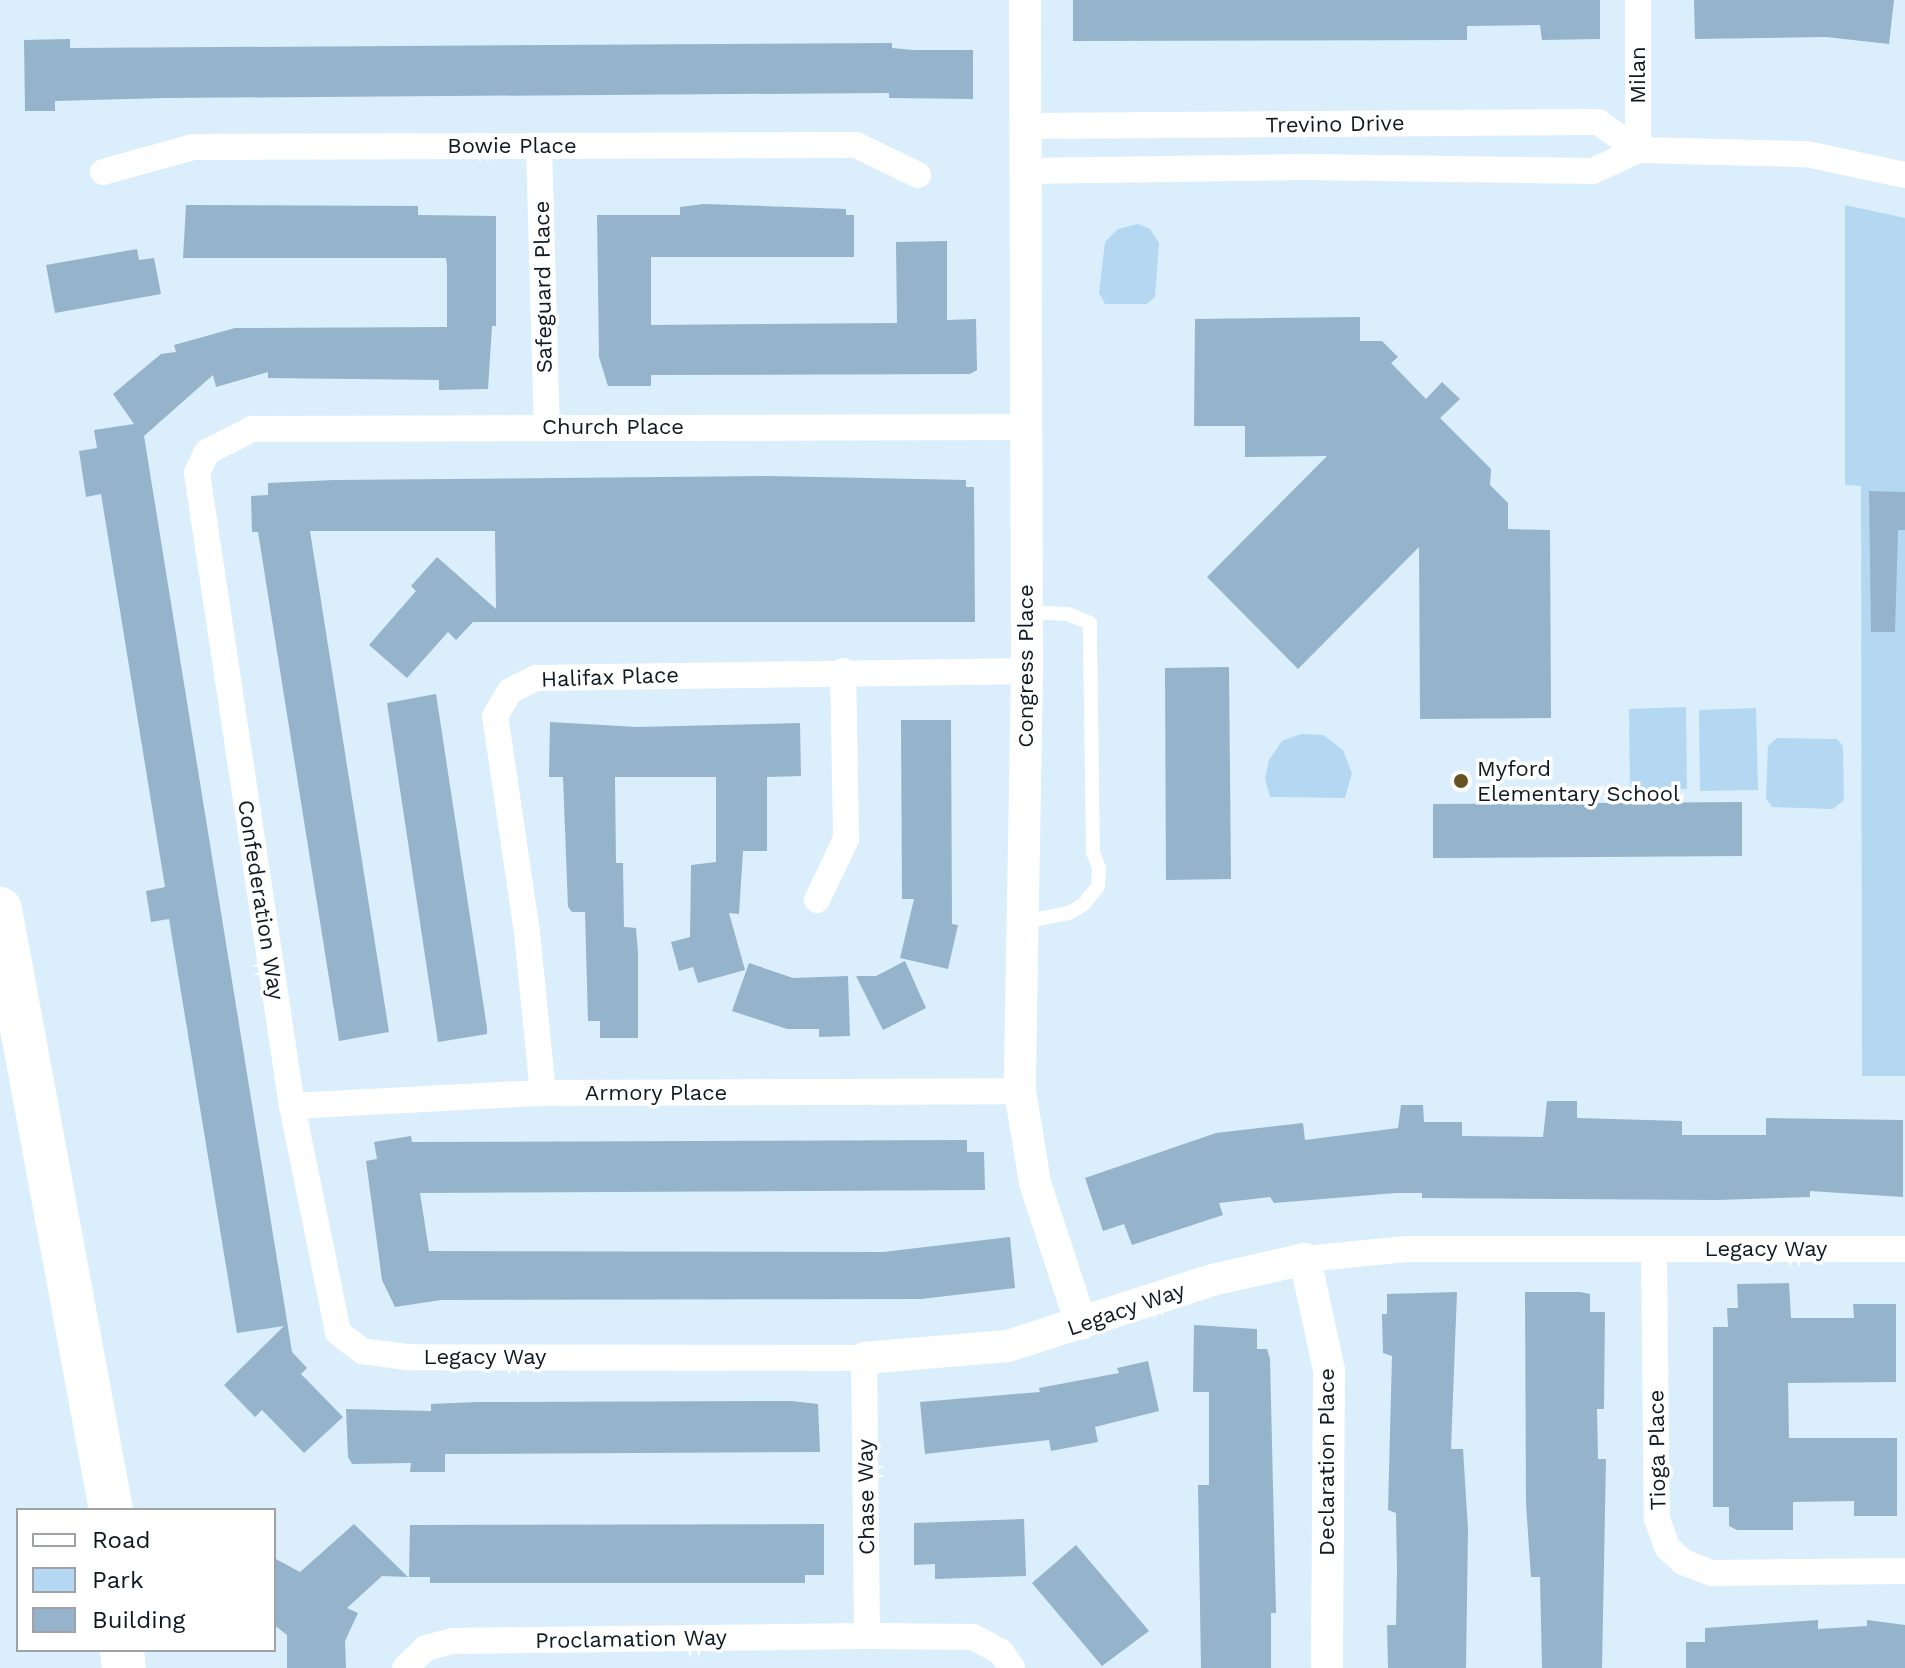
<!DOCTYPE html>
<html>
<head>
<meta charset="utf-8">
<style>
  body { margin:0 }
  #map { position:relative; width:1905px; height:1668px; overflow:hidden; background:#dbeefc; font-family:"Work Sans",sans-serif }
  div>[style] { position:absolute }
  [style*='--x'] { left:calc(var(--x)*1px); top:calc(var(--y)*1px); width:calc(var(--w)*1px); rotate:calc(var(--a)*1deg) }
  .green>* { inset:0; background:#b4d8f2 }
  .building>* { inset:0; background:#95b3ca }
  .service>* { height:14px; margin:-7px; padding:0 7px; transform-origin:7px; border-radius:7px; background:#fff }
  .minor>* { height:26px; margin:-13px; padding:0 13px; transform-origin:13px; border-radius:13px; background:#fff }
  .tertiary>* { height:32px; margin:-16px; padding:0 16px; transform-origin:16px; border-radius:16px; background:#fff }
  .motorway>* { height:44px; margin:-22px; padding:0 22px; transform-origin:22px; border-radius:22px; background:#fff }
  .dots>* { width:22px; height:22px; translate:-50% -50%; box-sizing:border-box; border:4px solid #fff; border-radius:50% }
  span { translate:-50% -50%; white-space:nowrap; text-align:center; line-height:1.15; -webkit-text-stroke:7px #fff; paint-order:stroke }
  .street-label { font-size:22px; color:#0e1922 }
  .poi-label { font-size:22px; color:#0e1922 }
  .left { translate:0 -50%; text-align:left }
  .legend { position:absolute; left:16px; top:1508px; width:260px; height:144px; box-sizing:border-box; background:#fff; border:2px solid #9fa3a7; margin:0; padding:10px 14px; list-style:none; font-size:24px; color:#0e1922 }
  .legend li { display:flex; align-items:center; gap:16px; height:40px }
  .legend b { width:40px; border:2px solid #9fa3a7 }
</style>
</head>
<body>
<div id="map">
  <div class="green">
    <div style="clip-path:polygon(1845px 205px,1905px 218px,1905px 1076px,1862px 1076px,1861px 486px,1845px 485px)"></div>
    <div style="clip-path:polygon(1138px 224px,1150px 229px,1159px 243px,1155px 297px,1147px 304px,1105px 304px,1099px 293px,1105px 242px,1118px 229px)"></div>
    <div style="clip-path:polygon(1686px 707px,1687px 789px,1630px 790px,1629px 709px)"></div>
    <div style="clip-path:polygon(1756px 708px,1758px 790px,1700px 791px,1699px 710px)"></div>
    <div style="clip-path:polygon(1301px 734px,1323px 735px,1343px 750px,1352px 773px,1345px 798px,1270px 797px,1265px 779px,1269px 760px,1282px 741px)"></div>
    <div style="clip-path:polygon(1777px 738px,1837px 739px,1843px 746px,1844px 800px,1833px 809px,1772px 807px,1766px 798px,1768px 746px)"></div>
  </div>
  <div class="building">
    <div style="clip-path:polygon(1073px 0,1600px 0,1600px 39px,1542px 40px,1540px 25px,1467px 26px,1467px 40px,1073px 41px)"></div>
    <div style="clip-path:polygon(1694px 0,1894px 0,1889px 44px,1826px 37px,1695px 39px)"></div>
    <div style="clip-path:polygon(70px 39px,70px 48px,892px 43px,892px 48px,914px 50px,973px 50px,973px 99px,889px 98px,889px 93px,164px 98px,55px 101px,55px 111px,25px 111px,24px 40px)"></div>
    <div style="clip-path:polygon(704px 204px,846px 209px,846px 215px,854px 215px,854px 257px,651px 257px,651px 325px,897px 323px,896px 242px,947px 241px,947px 320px,976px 319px,977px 370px,970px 374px,651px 375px,651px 386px,608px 386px,599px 357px,597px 215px,680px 215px,680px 207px)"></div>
    <div style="clip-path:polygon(186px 205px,418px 206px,418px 215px,496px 216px,496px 326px,492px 326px,488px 389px,439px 390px,439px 380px,268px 378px,268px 372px,216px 387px,213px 375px,144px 436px,292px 1352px,307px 1368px,301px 1374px,343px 1417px,304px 1453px,262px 1410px,255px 1417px,224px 1385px,284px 1326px,237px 1333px,169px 919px,151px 922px,146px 891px,165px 887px,101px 494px,86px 497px,79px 451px,97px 448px,94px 430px,134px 424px,113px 394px,161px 354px,176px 352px,174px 345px,235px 328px,447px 327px,447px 266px,446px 258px,183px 258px)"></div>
    <div style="clip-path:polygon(137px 249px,139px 260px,154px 258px,161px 294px,55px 313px,46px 265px)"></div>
    <div style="clip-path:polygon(1360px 317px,1360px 341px,1382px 341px,1398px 357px,1391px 363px,1426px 399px,1442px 382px,1460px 399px,1440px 418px,1491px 469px,1490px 485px,1508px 503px,1508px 529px,1550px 530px,1551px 718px,1420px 719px,1419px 547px,1298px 669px,1207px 577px,1327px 456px,1245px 457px,1245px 426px,1194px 426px,1195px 319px)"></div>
    <div style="clip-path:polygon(768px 476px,966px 480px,966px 487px,974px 487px,975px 622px,473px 622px,456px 640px,448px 632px,407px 678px,369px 645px,416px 591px,411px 586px,437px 557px,496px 609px,495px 531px,310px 531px,389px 1032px,339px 1041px,258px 532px,252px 532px,251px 496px,268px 495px,268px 483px,334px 480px)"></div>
    <div style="clip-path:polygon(1869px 491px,1905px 492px,1905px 530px,1898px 530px,1895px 632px,1871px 632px)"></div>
    <div style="clip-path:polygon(1229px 667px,1231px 879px,1166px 880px,1165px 668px)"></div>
    <div style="clip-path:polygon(436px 694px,487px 1028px,487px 1034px,438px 1042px,387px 703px)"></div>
    <div style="clip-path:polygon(901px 720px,951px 720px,952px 924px,958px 925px,948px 969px,900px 958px,914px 899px,902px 899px)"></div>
    <div style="clip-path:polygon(550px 722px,637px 727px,800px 723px,801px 776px,767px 777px,767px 851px,743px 851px,739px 914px,729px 913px,745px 970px,698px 983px,693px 967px,679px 971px,671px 942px,690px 937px,691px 865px,716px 862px,716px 777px,615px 777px,616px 863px,623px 863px,624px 927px,636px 928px,638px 952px,638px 1038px,600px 1038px,600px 1021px,588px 1021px,585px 912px,572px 912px,568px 907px,563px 777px,549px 777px)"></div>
    <div style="clip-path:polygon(1742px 802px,1742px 856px,1433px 858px,1433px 804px)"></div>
    <div style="clip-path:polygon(905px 961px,926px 1008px,883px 1030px,856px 976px,876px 976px)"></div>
    <div style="clip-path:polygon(749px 963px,793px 978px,848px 976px,850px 1036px,819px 1037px,819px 1029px,787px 1029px,732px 1011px)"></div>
    <div style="clip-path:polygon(1547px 1101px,1577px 1101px,1577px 1118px,1682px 1121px,1682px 1135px,1766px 1135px,1766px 1118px,1903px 1120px,1903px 1197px,1810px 1191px,1810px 1197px,1717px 1200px,1422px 1198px,1422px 1193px,1396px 1193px,1274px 1203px,1270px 1197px,1219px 1203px,1223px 1215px,1132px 1245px,1124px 1224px,1103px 1231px,1085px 1178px,1216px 1133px,1303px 1123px,1305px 1140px,1398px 1128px,1401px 1105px,1423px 1105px,1424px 1122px,1462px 1122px,1462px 1136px,1543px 1137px)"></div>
    <div style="clip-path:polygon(411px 1136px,412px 1142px,967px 1140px,967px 1152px,984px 1152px,985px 1190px,420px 1193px,429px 1251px,883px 1252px,1010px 1237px,1015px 1288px,921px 1299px,441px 1300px,395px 1307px,382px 1280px,366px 1161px,377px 1159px,374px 1142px)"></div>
    <div style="clip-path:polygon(1789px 1283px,1791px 1318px,1854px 1318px,1853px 1304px,1896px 1304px,1896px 1382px,1788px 1383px,1789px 1438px,1897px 1438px,1897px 1516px,1854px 1516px,1854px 1501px,1793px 1502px,1793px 1530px,1737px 1530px,1729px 1526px,1729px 1507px,1713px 1507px,1713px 1327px,1728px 1327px,1727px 1308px,1738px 1308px,1737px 1284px)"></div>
    <div style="clip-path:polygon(1457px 1292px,1451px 1449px,1463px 1449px,1468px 1529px,1466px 1668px,1388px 1668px,1387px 1625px,1396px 1625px,1397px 1570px,1396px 1513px,1388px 1510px,1392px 1356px,1383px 1353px,1382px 1314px,1387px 1314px,1387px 1294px)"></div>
    <div style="clip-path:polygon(1525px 1292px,1580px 1292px,1590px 1294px,1590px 1312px,1605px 1312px,1604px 1409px,1597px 1409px,1598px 1459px,1606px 1459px,1602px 1668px,1542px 1668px,1540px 1577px,1531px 1577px,1526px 1504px)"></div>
    <div style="clip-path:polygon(1194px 1325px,1257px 1329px,1257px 1349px,1267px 1349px,1270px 1359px,1276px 1613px,1271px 1613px,1271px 1668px,1201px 1668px,1198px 1485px,1209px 1485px,1209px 1392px,1193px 1392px)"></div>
    <div style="clip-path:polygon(1148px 1361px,1159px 1411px,1095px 1427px,1098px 1442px,1051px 1451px,1049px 1440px,925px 1454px,920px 1402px,1040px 1392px,1039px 1388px,1119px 1373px,1117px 1368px)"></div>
    <div style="clip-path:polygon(791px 1401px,818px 1404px,820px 1452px,445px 1454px,445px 1472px,410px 1472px,411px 1463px,352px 1464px,348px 1457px,346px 1409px,431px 1411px,431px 1404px,477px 1402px)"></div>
    <div style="clip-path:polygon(1024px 1519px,1026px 1576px,935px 1579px,935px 1564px,914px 1565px,914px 1523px)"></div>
    <div style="clip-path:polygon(354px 1524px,408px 1577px,382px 1576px,347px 1608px,358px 1613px,345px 1641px,346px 1668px,287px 1668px,287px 1635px,274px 1625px,274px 1558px,300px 1572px)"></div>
    <div style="clip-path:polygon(824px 1524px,824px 1575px,805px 1575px,805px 1583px,430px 1583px,430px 1577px,409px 1577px,410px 1525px)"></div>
    <div style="clip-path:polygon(1076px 1545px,1149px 1631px,1102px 1666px,1032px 1583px)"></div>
    <div style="clip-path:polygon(1818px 1620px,1818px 1629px,1867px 1626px,1867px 1620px,1905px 1625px,1905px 1668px,1686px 1668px,1686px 1642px,1705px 1642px,1705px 1628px)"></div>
  </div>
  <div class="service">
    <div style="--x:1023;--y:922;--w:47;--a:-11.1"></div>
    <div style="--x:1069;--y:913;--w:17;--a:-31"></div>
    <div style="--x:1084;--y:904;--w:23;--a:-52"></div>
    <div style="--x:1098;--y:886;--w:18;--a:-87"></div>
    <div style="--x:1099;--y:868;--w:17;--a:-111"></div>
    <div style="--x:1093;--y:852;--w:229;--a:-90.8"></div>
    <div style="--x:1090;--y:623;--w:24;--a:-158"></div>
    <div style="--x:1068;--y:614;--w:42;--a:-177.3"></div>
  </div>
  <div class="minor">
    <div style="--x:1638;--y:0;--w:150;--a:90"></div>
    <div style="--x:1023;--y:126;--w:575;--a:-0.4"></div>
    <div style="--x:1598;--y:122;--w:49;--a:35"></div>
    <div style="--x:539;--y:146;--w:281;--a:88.4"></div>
    <div style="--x:1023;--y:171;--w:281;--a:-0.8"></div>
    <div style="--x:1304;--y:167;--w:289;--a:0.8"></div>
    <div style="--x:1593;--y:171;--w:50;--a:-25"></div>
    <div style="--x:1638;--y:150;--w:169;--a:1.4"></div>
    <div style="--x:1807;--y:154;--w:100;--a:12.1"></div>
    <div style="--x:103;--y:172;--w:93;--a:-15.5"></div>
    <div style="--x:193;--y:147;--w:663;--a:-0.17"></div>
    <div style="--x:856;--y:145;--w:69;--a:25.8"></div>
    <div style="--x:817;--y:900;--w:68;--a:-64.6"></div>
    <div style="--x:846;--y:839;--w:168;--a:-91"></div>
    <div style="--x:543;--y:1093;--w:162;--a:-95.7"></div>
    <div style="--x:527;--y:932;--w:218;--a:-98.4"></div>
    <div style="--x:495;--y:716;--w:29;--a:-59"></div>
    <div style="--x:510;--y:691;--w:29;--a:-27"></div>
    <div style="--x:536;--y:678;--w:491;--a:-0.8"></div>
    <div style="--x:292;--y:1106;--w:251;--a:-3"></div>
    <div style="--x:543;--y:1093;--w:477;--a:-0.2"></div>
    <div style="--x:1654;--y:1250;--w:269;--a:89.4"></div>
    <div style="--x:1657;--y:1519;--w:30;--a:70"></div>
    <div style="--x:1667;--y:1547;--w:22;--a:43"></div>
    <div style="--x:1683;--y:1562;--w:31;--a:21"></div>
    <div style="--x:1712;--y:1573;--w:193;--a:-0.6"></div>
    <div style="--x:1305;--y:1259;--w:102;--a:-5.6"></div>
    <div style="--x:1407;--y:1249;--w:498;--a:0"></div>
    <div style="--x:867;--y:1636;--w:278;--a:-90.6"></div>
    <div style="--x:864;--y:1358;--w:458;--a:-179.9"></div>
    <div style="--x:406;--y:1357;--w:44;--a:-172.2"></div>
    <div style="--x:362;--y:1351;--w:31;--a:-142"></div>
    <div style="--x:338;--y:1332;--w:231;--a:-101.5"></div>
    <div style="--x:292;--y:1106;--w:640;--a:-98.54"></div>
    <div style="--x:197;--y:473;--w:23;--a:-65"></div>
    <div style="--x:207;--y:452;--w:51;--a:-27.1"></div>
    <div style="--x:252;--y:429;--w:774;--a:-0.15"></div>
    <div style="--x:405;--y:1668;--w:29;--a:-44"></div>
    <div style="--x:426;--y:1648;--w:28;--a:-15"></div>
    <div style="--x:453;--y:1641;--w:414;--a:-0.7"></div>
    <div style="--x:867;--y:1636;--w:106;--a:0.5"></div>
    <div style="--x:973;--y:1637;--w:32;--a:28"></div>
    <div style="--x:1001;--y:1652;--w:19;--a:55"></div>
  </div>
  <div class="tertiary">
    <div style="--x:1025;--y:0;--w:671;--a:89.83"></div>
    <div style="--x:1027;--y:671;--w:420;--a:91"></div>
    <div style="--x:1020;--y:1091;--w:93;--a:80.7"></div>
    <div style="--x:1035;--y:1183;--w:148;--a:71.9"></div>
    <div style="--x:864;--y:1358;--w:144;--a:-4.8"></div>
    <div style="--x:1008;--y:1346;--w:214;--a:-17.9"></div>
    <div style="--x:1212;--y:1280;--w:95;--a:-12.7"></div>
    <div style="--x:1305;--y:1259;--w:114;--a:77.8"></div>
    <div style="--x:1329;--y:1370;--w:298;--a:90.4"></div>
  </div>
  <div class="motorway">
    <div style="--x:0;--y:909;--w:611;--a:79.54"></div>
    <div style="--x:122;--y:1650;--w:18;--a:84"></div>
  </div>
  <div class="dots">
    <div style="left:1461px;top:781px;background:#655422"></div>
  </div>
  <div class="street-label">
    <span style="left:1638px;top:75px;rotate:-90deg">Milan</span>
    <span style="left:1335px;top:124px;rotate:-1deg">Trevino Drive</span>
    <span style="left:512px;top:146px">Bowie Place</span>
    <span style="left:543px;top:287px;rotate:-91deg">Safeguard Place</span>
    <span style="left:613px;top:427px">Church Place</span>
    <span style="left:1026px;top:666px;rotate:-90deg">Congress Place</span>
    <span style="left:610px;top:677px;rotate:-2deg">Halifax Place</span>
    <span style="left:261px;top:900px;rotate:81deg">Confederation Way</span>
    <span style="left:656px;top:1093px">Armory Place</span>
    <span style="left:1766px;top:1249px">Legacy Way</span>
    <span style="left:1126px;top:1309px;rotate:-19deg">Legacy Way</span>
    <span style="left:485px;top:1357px">Legacy Way</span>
    <span style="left:1657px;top:1450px;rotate:-91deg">Tioga Place</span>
    <span style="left:1327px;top:1462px;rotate:-90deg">Declaration Place</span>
    <span style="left:866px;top:1497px;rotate:-91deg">Chase Way</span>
    <span style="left:631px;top:1639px;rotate:-1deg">Proclamation Way</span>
  </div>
  <div class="poi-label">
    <span class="left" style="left:1477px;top:781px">Myford<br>Elementary School</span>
  </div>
  <ul class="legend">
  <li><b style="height:10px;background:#fff"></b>Road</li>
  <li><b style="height:22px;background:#b4d8f2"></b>Park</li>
  <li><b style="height:22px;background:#95b3ca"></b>Building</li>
  </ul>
</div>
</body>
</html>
